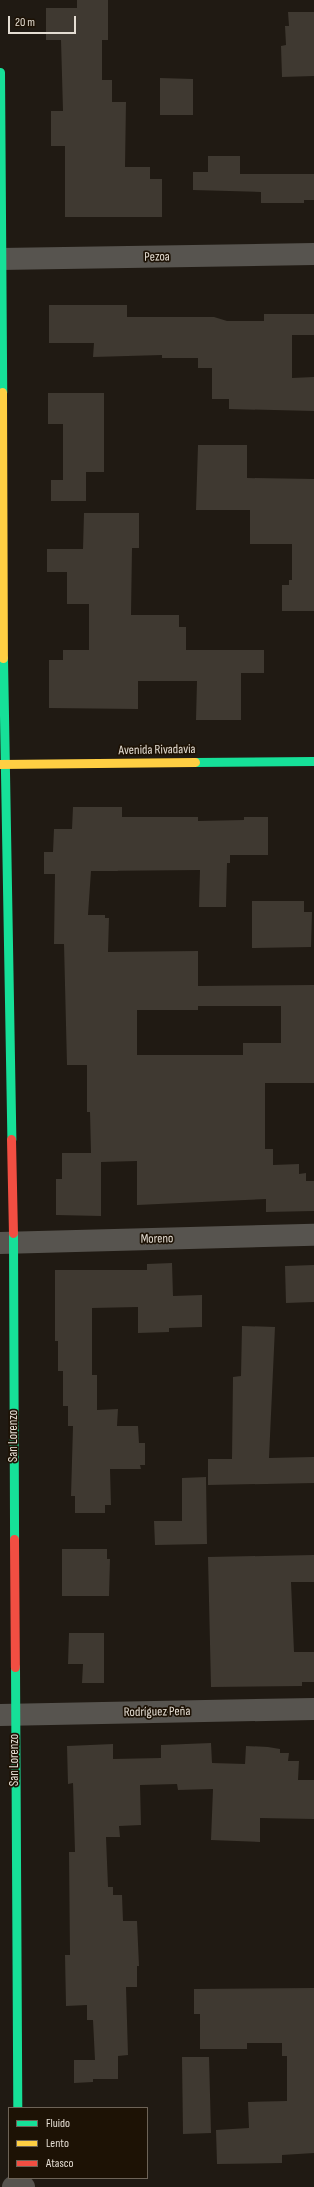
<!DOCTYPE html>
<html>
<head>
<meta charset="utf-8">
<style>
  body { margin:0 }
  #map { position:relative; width:314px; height:2187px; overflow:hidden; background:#201a13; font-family:"Sofia Sans Condensed",sans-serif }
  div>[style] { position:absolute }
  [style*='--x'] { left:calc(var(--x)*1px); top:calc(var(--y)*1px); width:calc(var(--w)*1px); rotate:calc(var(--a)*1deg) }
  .building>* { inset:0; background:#3f3931 }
  .street>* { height:22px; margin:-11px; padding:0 11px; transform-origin:11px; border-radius:11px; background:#57544f }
  .fast>* { height:9px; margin:-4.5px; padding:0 4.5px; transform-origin:4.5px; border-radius:4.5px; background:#16e098 }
  .slow>* { height:9px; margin:-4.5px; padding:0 4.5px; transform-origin:4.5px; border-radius:4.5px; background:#ffcf43 }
  .jam>* { height:9px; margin:-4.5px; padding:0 4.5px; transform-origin:4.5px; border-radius:4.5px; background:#f24e42 }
  span { translate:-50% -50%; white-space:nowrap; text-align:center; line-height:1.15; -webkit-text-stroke:3.5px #1d1205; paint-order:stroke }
  .street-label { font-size:13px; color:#e4ddd3 }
  .legend { position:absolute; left:8px; top:2107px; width:140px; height:72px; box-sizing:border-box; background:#1d1205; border:1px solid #6d6357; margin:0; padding:5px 7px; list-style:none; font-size:12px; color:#e4ddd3 }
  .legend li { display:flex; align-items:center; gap:8px; height:20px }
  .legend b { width:20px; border:1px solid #6d6357 }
  .scale { position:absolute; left:8px; top:16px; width:68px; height:18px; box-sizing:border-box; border:2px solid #e4ddd3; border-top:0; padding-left:5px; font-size:12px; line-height:14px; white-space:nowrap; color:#e4ddd3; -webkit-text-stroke:3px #1d1205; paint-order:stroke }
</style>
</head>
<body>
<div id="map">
  <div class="building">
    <div style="clip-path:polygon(77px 0,108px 0,108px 40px,102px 40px,102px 80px,112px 80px,112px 102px,126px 102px,125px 167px,150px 167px,150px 179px,162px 179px,162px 217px,65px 217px,65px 146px,51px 146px,51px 111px,63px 111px,61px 40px,46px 40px,46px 8px,77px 8px)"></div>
    <div style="clip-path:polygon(288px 12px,314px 12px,314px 76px,282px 77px,281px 46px,286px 45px,285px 26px,289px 26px)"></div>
    <div style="clip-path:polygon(160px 78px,193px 79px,193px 115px,160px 115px)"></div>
    <div style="clip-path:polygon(208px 156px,240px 156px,240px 174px,314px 174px,314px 200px,304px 200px,304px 203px,261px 203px,261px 192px,193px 190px,193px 172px,208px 172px)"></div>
    <div style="clip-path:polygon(49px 305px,127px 305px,127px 317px,214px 317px,227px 321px,264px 321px,264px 314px,314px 314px,314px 335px,292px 335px,292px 378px,314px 377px,314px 411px,229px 409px,229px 399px,212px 399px,212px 368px,198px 368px,198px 358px,162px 358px,162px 355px,93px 357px,94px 343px,49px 343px)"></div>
    <div style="clip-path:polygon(48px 393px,104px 393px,104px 472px,86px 472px,86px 501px,51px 501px,51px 480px,63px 480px,63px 424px,48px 424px)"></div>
    <div style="clip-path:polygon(198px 445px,247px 445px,247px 478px,314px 479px,314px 611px,282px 611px,282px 585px,289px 585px,289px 580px,292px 580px,292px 544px,250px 544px,250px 510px,196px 510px)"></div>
    <div style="clip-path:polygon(84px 513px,139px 513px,139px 548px,132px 548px,131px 615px,179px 615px,179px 627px,186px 627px,186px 650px,264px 650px,264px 673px,241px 673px,241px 720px,196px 720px,197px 681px,138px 681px,138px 709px,49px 708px,49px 660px,63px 660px,63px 650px,89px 650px,89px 604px,67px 604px,67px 572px,47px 572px,47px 549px,83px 549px)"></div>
    <div style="clip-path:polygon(evenodd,73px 807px,122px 807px,122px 817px,198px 817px,198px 821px,244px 820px,244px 817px,268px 817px,268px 855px,230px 855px,230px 863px,227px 863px,226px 907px,199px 907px,200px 870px,91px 871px,88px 915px,105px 915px,105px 918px,109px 918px,108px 952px,198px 951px,198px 986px,314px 985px,314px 1083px,265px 1083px,265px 1149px,273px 1149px,273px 1165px,299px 1164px,299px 1174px,306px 1173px,306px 1181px,314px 1181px,314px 1211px,266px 1212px,266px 1199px,137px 1205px,137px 1161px,101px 1162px,101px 1216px,56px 1215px,56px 1179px,62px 1179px,62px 1153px,91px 1153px,90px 1112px,87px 1112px,87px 1065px,67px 1065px,64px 944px,54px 944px,55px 874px,44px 874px,44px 852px,53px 852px,54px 829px,72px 829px,73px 807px,198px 1006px,281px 1006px,281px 1043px,243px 1043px,243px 1055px,137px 1055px,137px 1010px,198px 1010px,198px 1006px)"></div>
    <div style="clip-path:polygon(252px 901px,304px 901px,304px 912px,312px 912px,311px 947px,252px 948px)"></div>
    <div style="clip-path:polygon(172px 1263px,173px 1296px,202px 1295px,202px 1327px,169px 1328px,169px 1332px,138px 1333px,138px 1307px,92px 1308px,92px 1375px,97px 1375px,97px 1410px,118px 1409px,117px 1426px,138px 1426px,139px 1443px,145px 1443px,145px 1465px,140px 1465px,141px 1469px,110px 1469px,111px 1505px,105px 1505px,105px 1513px,75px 1513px,75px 1496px,71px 1496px,73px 1426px,68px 1426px,68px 1406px,63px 1406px,63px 1371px,58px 1371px,58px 1341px,55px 1341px,55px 1270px,147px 1270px,147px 1264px)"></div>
    <div style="clip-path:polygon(314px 1265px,314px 1302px,286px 1303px,285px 1266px)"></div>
    <div style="clip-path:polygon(242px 1326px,275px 1327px,269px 1458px,314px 1457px,314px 1483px,208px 1485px,208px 1459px,232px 1459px,233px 1377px,241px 1376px)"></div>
    <div style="clip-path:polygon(206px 1477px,207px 1544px,155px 1545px,154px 1521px,182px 1521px,182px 1478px)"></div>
    <div style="clip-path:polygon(62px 1549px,107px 1549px,107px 1559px,110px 1559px,109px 1596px,62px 1596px)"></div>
    <div style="clip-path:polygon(314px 1555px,314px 1582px,291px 1582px,294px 1652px,314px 1652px,314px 1682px,302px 1682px,302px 1686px,211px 1687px,208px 1557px)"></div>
    <div style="clip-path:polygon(69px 1633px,104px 1633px,104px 1683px,82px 1683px,83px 1664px,68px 1664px)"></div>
    <div style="clip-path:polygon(211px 1743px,212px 1763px,245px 1764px,246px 1746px,268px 1747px,280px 1749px,280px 1753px,289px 1753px,288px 1761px,299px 1761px,298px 1780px,314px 1780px,314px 1819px,260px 1818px,260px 1842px,211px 1840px,213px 1789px,178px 1790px,177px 1784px,140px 1785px,141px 1825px,119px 1826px,120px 1837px,106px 1837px,108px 1887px,113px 1887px,113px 1895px,122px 1895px,123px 1921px,137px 1921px,139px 1966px,137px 1966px,137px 1987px,126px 1987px,128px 2055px,118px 2056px,118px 2079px,93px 2079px,93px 2082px,74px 2083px,74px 2060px,95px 2060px,93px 2020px,87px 2020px,87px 2005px,66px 2006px,65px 1955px,70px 1955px,69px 1852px,75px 1852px,73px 1783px,68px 1784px,67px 1746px,113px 1744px,113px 1759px,161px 1758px,161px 1745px)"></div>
    <div style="clip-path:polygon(314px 1988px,314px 2153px,282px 2155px,282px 2163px,217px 2164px,216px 2130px,249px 2128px,248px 2102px,287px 2101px,287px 2056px,282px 2056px,282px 2043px,247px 2043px,247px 2049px,200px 2049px,200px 2014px,194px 2014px,194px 1989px)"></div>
    <div style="clip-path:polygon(182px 2057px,209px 2057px,211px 2133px,183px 2134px)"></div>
  </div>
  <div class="street">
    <div style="--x:0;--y:259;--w:314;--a:-0.9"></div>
    <div style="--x:0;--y:1243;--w:314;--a:-1.5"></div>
    <div style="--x:0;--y:1715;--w:314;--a:-1.1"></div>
    <div style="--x:13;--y:2187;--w:11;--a:0"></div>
  </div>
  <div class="fast">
    <div style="--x:0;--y:72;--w:320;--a:89.6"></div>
    <div style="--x:3;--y:658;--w:481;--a:89"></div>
    <div style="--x:195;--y:762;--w:119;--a:-0.5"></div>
    <div style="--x:13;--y:1233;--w:306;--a:89.8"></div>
    <div style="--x:15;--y:1667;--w:441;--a:89.7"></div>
  </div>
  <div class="slow">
    <div style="--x:2;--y:392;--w:266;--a:89.8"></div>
    <div style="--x:0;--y:764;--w:195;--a:-0.6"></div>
  </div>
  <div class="jam">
    <div style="--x:11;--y:1139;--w:94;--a:88.8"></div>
    <div style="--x:14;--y:1539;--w:128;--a:89.6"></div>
  </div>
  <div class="street-label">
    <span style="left:157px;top:257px;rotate:-1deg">Pezoa</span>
    <span style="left:157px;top:750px;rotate:-1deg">Avenida Rivadavia</span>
    <span style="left:157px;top:1239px;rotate:-1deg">Moreno</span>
    <span style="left:13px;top:1436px;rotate:-90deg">San Lorenzo</span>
    <span style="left:157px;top:1712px;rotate:-1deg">Rodríguez Peña</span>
    <span style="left:14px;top:1760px;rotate:-90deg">San Lorenzo</span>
  </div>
  <ul class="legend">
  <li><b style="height:5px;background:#16e098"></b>Fluido</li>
  <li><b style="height:5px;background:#ffcf43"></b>Lento</li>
  <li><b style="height:5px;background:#f24e42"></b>Atasco</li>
  </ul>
  <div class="scale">20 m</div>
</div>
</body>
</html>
